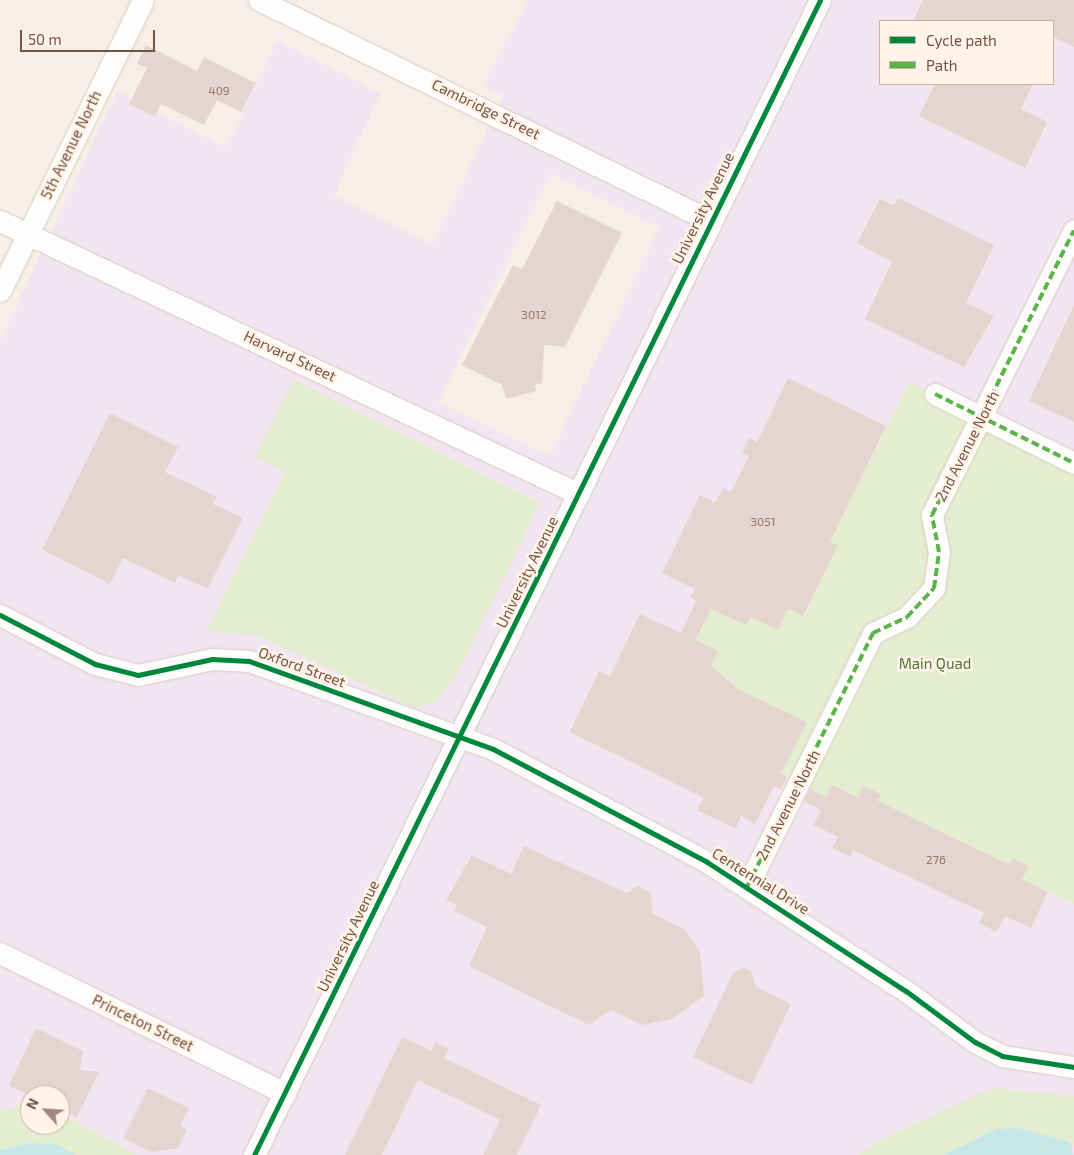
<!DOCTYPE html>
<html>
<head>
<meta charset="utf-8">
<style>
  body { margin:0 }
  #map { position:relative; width:1074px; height:1155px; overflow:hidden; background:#f7efe6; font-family:"Exo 2",sans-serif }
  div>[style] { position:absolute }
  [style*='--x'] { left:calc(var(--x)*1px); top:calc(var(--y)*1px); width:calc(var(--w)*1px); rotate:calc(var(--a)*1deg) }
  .education>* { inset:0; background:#f2e5f1 }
  .green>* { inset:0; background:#e4edcf }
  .water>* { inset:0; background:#c7e8e8 }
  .building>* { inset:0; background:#e4d6ce }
  .roads { filter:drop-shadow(0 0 1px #d8ccc5) drop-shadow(0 0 1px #d8ccc5) }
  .minor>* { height:21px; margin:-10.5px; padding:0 10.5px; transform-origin:10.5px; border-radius:10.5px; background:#fefdfb }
  .quiet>* { height:4px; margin-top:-2px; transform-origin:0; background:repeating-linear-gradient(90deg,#5ab447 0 8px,transparent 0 12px) }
  .cycleway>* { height:5px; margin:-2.5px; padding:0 2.5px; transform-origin:2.5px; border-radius:2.5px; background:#00873e }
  span { translate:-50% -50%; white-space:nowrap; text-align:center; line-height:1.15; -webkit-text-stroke:5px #fff4e7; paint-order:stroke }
  .number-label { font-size:12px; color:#93756a }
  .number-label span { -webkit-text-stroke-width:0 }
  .street-label { font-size:15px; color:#765245 }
  .park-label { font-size:15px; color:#51783a }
  .legend { position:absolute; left:879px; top:20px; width:175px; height:65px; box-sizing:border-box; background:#fff4e7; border:1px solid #c8b3a6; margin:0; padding:6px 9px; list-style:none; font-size:15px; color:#765245 }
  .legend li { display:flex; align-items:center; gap:10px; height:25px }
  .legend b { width:25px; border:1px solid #c8b3a6 }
  .north { position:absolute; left:20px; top:1085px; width:50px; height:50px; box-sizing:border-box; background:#fff4e7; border:1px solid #c8b3a6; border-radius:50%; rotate:296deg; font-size:14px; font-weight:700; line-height:20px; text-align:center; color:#765245 }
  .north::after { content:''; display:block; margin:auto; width:18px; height:22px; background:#a3897d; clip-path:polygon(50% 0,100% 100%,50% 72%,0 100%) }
  .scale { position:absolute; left:20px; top:30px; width:135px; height:22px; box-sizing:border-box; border:2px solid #765245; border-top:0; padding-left:6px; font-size:15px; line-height:18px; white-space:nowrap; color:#765245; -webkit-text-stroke:4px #fff4e7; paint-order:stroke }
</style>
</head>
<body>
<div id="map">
  <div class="education">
    <div style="clip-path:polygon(evenodd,527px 0,1074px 0,1074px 1155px,0 1155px,0 341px,117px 91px,226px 147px,277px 40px,380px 93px,334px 196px,432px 245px,504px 96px,483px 86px,527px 0,880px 21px,1053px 21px,1053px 84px,880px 84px,880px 21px,527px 0,551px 174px,659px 228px,550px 456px,438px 402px,551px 174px,527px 0,30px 1095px,60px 1095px,60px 1125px,30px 1125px,30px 1095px)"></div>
  </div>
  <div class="green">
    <div style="clip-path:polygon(294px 379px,540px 503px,458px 673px,436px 702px,415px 708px,258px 636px,207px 631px,285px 472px,255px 457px)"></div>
    <div style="clip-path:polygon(909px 382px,1074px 463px,1074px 904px,1022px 879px,1028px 866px,1012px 858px,1009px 865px,878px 801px,881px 794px,864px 786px,858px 798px,832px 785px,827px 797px,781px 774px,807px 722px,749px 694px,746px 699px,732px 680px,710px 667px,695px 640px,711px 609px,746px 625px,751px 617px,788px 609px,804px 616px,837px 545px,830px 542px)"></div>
    <div style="clip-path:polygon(992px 1088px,1074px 1096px,1074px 1145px,1018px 1128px,980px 1136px,943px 1155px,859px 1155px,875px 1142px)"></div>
    <div style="clip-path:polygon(23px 1102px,30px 1103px,30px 1125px,60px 1125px,60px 1113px,137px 1155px,76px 1155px,56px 1144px,29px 1143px,0 1150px,0 1106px,6px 1112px)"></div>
  </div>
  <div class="water">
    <div style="clip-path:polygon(1018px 1128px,1070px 1142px,1074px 1155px,943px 1155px,997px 1129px)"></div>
    <div style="clip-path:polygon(29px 1143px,56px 1144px,76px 1155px,0 1155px,0 1150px)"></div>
  </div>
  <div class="building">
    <div style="clip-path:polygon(923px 0,1074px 0,1074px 47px,1053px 37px,1053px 21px,913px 21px)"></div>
    <div style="clip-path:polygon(146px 45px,197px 71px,204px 57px,256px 83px,241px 112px,217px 100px,204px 125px,161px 104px,155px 117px,129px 104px,147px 68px,137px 64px)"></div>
    <div style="clip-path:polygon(935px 84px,1033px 84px,1021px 109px,1047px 122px,1025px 168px,919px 116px)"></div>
    <div style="clip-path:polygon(898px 198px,994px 245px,966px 303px,994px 316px,964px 367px,865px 319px,892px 262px,857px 243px,880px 199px,894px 205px)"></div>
    <div style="clip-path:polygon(557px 201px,622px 233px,565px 347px,544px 345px,542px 383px,535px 385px,536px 391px,506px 399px,502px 385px,462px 365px,513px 265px,522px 269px)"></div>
    <div style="clip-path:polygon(1074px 305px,1074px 422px,1029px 401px)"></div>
    <div style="clip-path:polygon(788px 378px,886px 426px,830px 542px,838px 545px,803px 616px,788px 609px,778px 630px,751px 617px,746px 625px,711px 609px,695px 640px,718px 651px,711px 666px,740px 690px,807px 722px,781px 774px,787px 777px,781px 790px,774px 786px,755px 824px,741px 816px,736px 829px,697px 810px,704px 798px,570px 732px,599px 671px,610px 676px,640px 614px,681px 633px,696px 601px,690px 598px,695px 589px,662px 573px,700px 495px,715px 503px,723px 488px,731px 492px,749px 456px,742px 452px,749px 438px,757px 442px)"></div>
    <div style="clip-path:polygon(110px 413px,178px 447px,165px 472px,217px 497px,213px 504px,243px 518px,208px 589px,178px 575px,175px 583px,123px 558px,110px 584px,42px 550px)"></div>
    <div style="clip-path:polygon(832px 785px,858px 798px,863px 786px,881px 794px,878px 801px,1009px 865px,1012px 858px,1029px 866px,1022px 879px,1048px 892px,1031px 928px,1005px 916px,997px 932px,979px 923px,984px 913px,853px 850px,850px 857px,832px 848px,838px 837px,813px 825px,821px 810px,804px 801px,810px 789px,827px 797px)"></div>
    <div style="clip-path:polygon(524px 846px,627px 893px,637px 886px,650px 892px,653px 914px,684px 929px,700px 952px,704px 996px,672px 1019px,642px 1025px,611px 1010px,589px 1025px,469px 966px,487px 927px,454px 911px,457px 905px,446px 900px,472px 855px,511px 874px)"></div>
    <div style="clip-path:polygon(743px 967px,751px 971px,756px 987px,791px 1004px,752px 1085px,693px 1057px,733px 973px)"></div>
    <div style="clip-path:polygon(36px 1028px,83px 1051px,80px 1070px,99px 1072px,77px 1117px,60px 1109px,60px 1095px,29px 1095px,9px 1086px)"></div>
    <div style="clip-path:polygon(402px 1037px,432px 1051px,435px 1042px,449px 1049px,444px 1058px,541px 1105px,517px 1155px,483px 1155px,500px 1120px,418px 1080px,382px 1155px,345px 1155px)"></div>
    <div style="clip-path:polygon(148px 1088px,189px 1108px,180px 1126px,187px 1130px,178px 1148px,151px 1152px,123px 1138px)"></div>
  </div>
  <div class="roads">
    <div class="minor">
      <div style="--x:259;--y:0;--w:503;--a:26.06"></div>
      <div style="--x:0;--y:221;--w:640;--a:25.24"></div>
      <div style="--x:0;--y:291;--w:324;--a:-63.8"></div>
      <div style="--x:935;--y:394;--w:155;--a:26.4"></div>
      <div style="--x:0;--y:615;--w:107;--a:27.3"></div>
      <div style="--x:95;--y:664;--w:44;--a:14.3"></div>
      <div style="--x:138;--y:675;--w:76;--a:-12.2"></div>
      <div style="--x:212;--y:659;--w:37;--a:3"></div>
      <div style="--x:249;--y:661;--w:259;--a:19.8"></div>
      <div style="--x:493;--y:749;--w:242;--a:27.8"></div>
      <div style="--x:707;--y:862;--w:237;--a:33"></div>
      <div style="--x:906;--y:991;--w:86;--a:36.5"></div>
      <div style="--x:975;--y:1042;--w:30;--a:27"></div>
      <div style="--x:1002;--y:1056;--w:73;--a:8.7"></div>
      <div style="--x:747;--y:887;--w:284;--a:-63.6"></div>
      <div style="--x:873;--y:633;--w:38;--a:-25"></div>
      <div style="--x:907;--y:617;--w:40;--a:-47"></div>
      <div style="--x:934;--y:588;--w:36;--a:-82"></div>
      <div style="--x:939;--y:552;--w:38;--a:-101"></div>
      <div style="--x:932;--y:515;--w:318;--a:-63.5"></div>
      <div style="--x:0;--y:953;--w:318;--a:26.2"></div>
      <div style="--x:254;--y:1155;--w:1286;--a:-63.89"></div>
    </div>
  </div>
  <div class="quiet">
    <div style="--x:935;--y:394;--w:155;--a:26.4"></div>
    <div style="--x:747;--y:887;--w:284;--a:-63.6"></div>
    <div style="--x:873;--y:633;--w:38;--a:-25"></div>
    <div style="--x:907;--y:617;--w:40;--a:-47"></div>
    <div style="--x:934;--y:588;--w:36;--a:-82"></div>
    <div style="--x:939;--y:552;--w:38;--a:-101"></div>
    <div style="--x:932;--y:515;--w:318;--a:-63.5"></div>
  </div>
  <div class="cycleway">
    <div style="--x:0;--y:615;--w:107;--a:27.3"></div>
    <div style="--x:95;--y:664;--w:44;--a:14.3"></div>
    <div style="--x:138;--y:675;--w:76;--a:-12.2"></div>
    <div style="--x:212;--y:659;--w:37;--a:3"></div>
    <div style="--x:249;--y:661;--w:259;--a:19.8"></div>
    <div style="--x:493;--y:749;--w:242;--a:27.8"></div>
    <div style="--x:707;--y:862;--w:237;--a:33"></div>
    <div style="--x:906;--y:991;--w:86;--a:36.5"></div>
    <div style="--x:975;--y:1042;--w:30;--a:27"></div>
    <div style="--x:1002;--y:1056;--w:73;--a:8.7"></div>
    <div style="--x:254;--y:1155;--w:1286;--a:-63.89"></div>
  </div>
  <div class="number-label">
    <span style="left:219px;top:91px">409</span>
    <span style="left:534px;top:315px">3012</span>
    <span style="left:763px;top:522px">3051</span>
    <span style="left:936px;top:860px">276</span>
  </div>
  <div class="street-label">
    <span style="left:486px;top:109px;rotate:26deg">Cambridge Street</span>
    <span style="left:71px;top:145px;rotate:-64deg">5th Avenue North</span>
    <span style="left:703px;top:208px;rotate:-64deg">University Avenue</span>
    <span style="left:290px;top:356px;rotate:25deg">Harvard Street</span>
    <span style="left:967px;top:446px;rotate:-63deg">2nd Avenue North</span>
    <span style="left:527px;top:572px;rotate:-64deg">University Avenue</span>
    <span style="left:302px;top:667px;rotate:20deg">Oxford Street</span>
    <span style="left:788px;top:805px;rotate:-63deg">2nd Avenue North</span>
    <span style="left:761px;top:881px;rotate:32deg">Centennial Drive</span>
    <span style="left:348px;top:936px;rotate:-64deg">University Avenue</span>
    <span style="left:143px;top:1023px;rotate:26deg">Princeton Street</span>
  </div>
  <div class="park-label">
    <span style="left:935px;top:664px">Main Quad</span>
  </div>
  <ul class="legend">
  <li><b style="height:6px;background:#00873e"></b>Cycle path</li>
  <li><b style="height:6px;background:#5ab447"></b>Path</li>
  </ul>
  <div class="north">N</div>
  <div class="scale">50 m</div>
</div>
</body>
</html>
